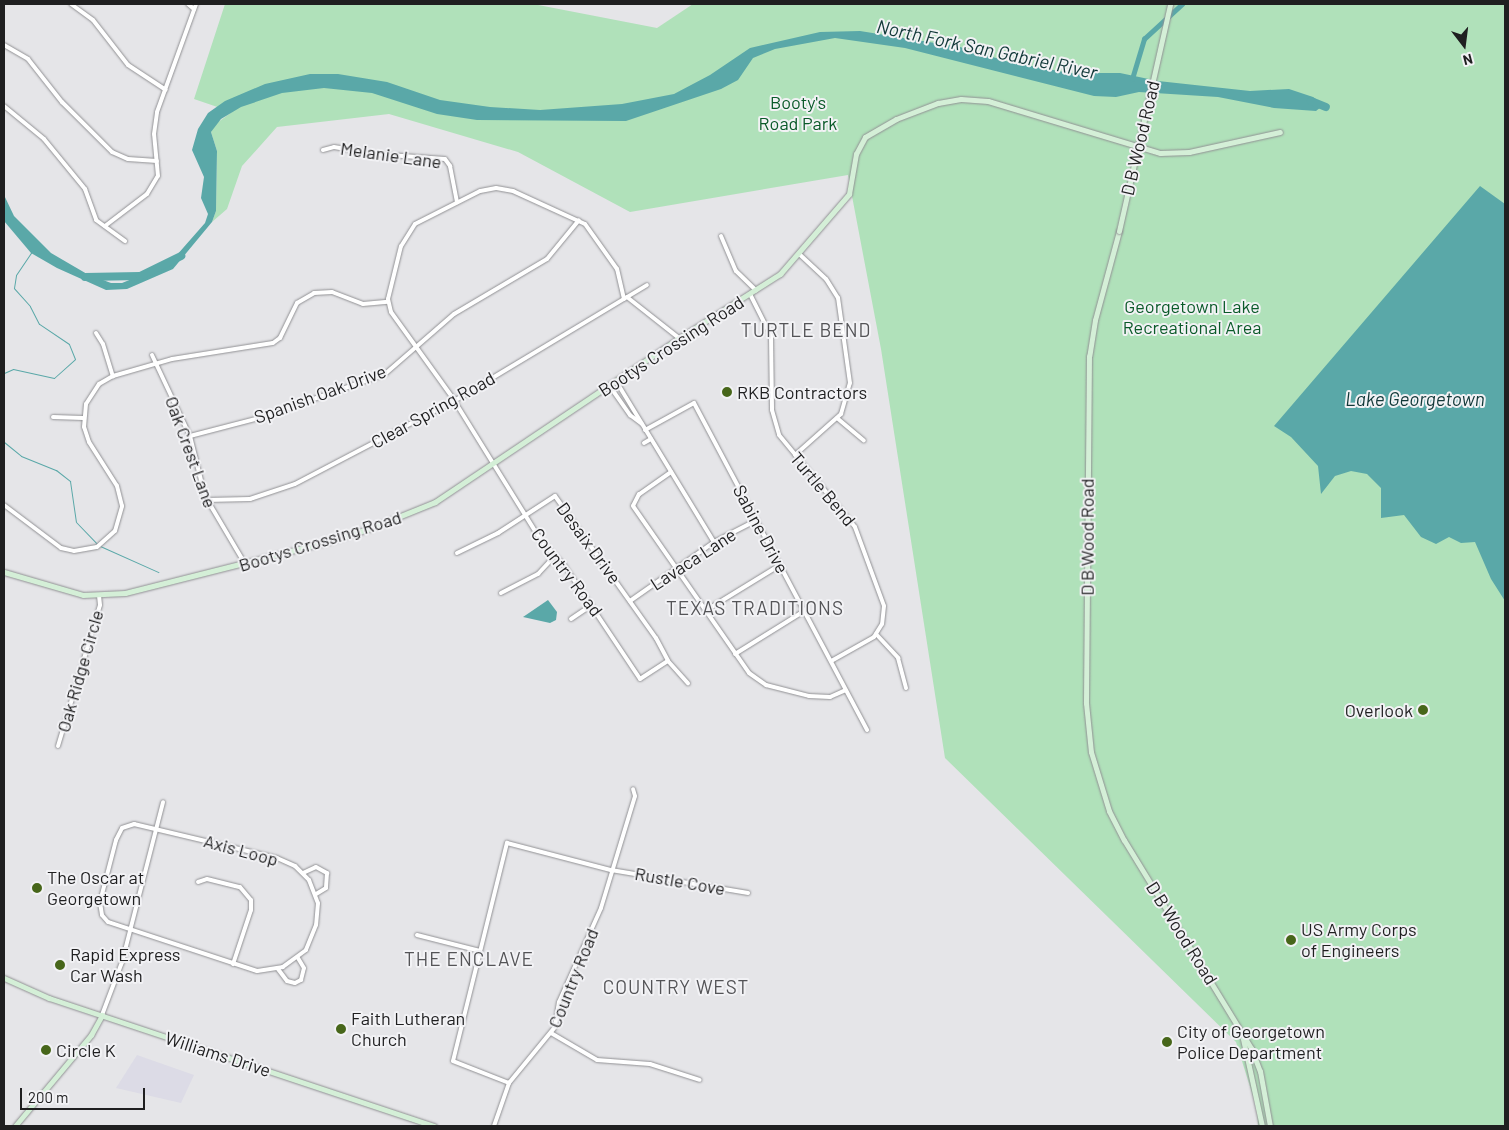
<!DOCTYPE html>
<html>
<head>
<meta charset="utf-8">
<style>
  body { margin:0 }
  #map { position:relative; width:1509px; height:1130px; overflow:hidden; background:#e5e5e8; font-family:Barlow,sans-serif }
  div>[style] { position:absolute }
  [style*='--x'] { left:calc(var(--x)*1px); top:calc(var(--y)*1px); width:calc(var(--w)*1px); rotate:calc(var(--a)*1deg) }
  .built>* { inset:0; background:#dcdbe6 }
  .green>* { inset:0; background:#b0e1ba }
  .water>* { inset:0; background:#5aa8a8 }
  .stream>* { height:1px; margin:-0.5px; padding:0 0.5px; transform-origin:0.5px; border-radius:0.5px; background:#5aa8a8 }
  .canal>* { height:4.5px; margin:-2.25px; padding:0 2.25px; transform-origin:2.25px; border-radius:2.25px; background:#5aa8a8 }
  .river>* { height:8px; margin:-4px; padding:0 4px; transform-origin:4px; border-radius:4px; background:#5aa8a8 }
  .roads { filter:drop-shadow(0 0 1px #919194) drop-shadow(0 0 1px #919194) }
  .street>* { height:4px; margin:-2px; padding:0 2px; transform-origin:2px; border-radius:2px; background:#fff }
  .secondary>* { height:5px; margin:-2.5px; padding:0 2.5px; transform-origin:2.5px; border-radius:2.5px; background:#d4efd7 }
  .bridges { filter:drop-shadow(0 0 1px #919194) drop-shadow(0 0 1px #919194) }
  .secondary-bridge>* { height:5px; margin:-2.5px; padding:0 2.5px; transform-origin:2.5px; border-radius:2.5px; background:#d4efd7 }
  .dots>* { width:14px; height:14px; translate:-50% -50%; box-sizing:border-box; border:2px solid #f2f2f5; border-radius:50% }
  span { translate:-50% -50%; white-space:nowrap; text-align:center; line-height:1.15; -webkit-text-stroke:4px #f2f2f5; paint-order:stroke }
  .park-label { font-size:18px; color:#0a5a29 }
  .street-label { font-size:18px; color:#1f1f20 }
  .poi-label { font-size:18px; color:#1f1f20 }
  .left { translate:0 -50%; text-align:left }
  .right { translate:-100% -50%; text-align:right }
  .water-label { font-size:19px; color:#113838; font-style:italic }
  .neighbourhood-label { font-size:19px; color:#545457; letter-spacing:1px }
  .frame { position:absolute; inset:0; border:5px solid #1f1f20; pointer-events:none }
  .north { position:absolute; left:1439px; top:20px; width:50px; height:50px; -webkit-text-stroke:4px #f2f2f5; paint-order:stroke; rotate:165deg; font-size:14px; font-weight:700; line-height:20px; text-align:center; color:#1f1f20 }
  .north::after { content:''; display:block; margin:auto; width:18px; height:22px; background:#1f1f20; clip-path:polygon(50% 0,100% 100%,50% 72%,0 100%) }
  .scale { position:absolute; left:20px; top:1088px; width:125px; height:22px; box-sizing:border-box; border:2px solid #1f1f20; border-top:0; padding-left:6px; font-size:15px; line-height:18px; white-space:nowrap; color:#1f1f20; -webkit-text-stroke:4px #f2f2f5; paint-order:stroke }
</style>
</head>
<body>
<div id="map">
  <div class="built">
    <div style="clip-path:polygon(137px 1055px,194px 1075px,181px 1103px,116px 1088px)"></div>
  </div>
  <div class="green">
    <div style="clip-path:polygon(225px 4px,533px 4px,657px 28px,693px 4px,1505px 4px,1505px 1126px,1258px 1126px,1257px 1109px,1236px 1042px,945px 758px,881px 349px,848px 175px,630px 212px,518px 152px,389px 114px,277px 127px,242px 166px,227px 209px,212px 222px,216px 211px,217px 151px,211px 132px,214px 125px,232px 112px,194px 99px)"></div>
  </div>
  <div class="water">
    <div style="clip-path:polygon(860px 31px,960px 47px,1009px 62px,1070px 73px,1120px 73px,1158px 81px,1250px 91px,1289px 89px,1313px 97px,1320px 102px,1321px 107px,1316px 111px,1274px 108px,1218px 97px,1139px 92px,1116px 97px,1094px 96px,905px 48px,835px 38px,775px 49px,753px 58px,738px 80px,721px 89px,626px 121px,477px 120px,437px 114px,372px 93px,324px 88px,282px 93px,241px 107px,221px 119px,211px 132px,217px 151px,216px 211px,212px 222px,173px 269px,127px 289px,106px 290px,57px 268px,31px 253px,4px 221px,4px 195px,14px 216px,51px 253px,87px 274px,111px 283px,122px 283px,169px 264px,205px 223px,208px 214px,201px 198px,204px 177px,192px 150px,198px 129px,208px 113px,225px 101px,265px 84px,310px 74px,338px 74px,387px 82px,440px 100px,490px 107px,540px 110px,622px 104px,674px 94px,710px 75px,750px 48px,820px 32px)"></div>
    <div style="clip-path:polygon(1480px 186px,1505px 204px,1505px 601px,1491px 579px,1475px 542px,1461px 543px,1449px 537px,1436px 544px,1421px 537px,1404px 515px,1381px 518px,1381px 488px,1367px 474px,1351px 471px,1335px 476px,1321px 494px,1318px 466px,1291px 437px,1274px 426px)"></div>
    <div style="clip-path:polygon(548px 600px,557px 612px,556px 620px,550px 623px,523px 617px)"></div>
  </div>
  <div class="stream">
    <div style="--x:4;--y:373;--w:10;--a:-24"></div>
    <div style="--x:13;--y:369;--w:42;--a:12.4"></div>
    <div style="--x:54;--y:378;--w:28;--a:-42"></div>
    <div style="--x:75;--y:359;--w:16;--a:-112"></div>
    <div style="--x:69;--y:344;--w:36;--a:-146"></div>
    <div style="--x:39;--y:324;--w:20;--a:-117"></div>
    <div style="--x:30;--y:306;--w:24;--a:-132"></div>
    <div style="--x:14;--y:288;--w:13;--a:-81"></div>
    <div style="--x:16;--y:275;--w:27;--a:-56"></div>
    <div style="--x:4;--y:442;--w:22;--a:39"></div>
    <div style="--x:21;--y:456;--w:38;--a:22"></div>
    <div style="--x:56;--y:470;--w:18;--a:38"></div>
    <div style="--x:70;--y:481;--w:41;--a:81.7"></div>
    <div style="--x:76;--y:522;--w:30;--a:46"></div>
    <div style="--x:100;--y:546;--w:64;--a:24.1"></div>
  </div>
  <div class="canal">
    <div style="--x:1132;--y:79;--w:42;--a:-73.3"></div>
    <div style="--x:1144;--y:39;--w:52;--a:-42.6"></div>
  </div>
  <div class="river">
    <div style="--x:1311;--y:101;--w:16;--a:22"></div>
    <div style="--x:85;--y:277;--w:55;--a:-1"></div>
    <div style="--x:140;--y:276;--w:46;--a:-26"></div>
  </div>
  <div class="roads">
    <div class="street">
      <div style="--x:71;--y:4;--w:27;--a:36"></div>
      <div style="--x:93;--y:20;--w:57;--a:52.1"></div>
      <div style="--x:128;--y:65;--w:45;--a:33.3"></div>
      <div style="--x:188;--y:4;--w:8;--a:40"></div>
      <div style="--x:4;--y:45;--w:28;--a:30"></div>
      <div style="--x:28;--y:59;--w:55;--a:51.7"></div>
      <div style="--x:62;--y:102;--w:71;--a:45"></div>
      <div style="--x:112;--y:152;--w:17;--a:24"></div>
      <div style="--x:128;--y:159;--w:29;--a:4"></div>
      <div style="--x:4;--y:106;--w:52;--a:39.5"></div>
      <div style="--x:44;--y:139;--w:65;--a:50.6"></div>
      <div style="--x:85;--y:189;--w:33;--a:70"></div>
      <div style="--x:96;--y:220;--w:36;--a:36"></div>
      <div style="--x:323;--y:150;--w:11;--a:-15"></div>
      <div style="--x:334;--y:147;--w:42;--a:9.7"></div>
      <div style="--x:375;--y:154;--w:70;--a:4.1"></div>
      <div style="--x:445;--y:159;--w:9;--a:54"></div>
      <div style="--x:450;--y:166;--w:37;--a:79"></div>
      <div style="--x:105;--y:226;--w:53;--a:-37.3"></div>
      <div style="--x:147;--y:194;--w:21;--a:-59"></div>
      <div style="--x:158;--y:176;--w:42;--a:-95.4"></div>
      <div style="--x:154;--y:134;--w:22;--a:-82"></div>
      <div style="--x:157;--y:112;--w:115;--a:-70.1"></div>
      <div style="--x:721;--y:236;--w:38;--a:67"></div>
      <div style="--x:736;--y:271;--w:28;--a:44"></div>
      <div style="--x:750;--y:294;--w:47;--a:63.4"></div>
      <div style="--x:771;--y:336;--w:74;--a:89.2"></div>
      <div style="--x:772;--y:410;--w:26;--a:74"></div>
      <div style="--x:779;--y:435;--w:119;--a:50.4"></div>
      <div style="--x:855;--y:527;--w:84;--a:69.8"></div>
      <div style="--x:884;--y:606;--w:18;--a:96"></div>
      <div style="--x:882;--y:624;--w:15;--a:122"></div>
      <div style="--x:874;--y:637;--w:49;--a:150.8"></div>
      <div style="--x:627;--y:297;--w:66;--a:38.3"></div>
      <div style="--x:624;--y:299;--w:31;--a:-103"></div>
      <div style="--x:617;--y:269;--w:55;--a:-125.4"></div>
      <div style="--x:585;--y:224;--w:79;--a:-155.4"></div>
      <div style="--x:513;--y:191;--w:17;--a:-170"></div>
      <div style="--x:496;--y:188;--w:16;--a:169"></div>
      <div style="--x:480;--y:191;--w:73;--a:153.1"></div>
      <div style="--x:415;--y:224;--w:26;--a:122"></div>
      <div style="--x:401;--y:246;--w:55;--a:103.8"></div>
      <div style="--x:388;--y:299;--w:13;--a:77"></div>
      <div style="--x:391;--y:312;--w:105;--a:54.3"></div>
      <div style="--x:452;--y:397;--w:171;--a:58.2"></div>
      <div style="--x:542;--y:542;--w:32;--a:46"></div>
      <div style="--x:564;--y:565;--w:137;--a:56.3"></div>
      <div style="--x:640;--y:679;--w:33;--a:-33"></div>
      <div style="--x:96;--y:333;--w:13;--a:58"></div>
      <div style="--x:103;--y:344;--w:34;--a:73"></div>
      <div style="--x:152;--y:355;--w:89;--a:64.9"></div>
      <div style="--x:190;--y:436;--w:62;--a:76"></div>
      <div style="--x:205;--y:496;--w:79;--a:59.5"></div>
      <div style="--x:616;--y:381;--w:188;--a:58.7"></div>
      <div style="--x:609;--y:385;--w:37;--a:55"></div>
      <div style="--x:630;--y:415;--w:15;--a:37"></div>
      <div style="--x:53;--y:417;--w:30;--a:2"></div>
      <div style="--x:837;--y:418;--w:35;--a:40"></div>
      <div style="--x:645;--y:430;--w:56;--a:-28.9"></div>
      <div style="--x:694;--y:403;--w:370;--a:62.1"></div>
      <div style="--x:190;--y:436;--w:71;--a:-14.6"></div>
      <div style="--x:259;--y:418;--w:133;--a:-19.2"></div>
      <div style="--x:385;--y:374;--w:91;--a:-41"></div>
      <div style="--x:454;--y:314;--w:108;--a:-30.6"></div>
      <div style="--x:547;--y:259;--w:50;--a:-50.6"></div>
      <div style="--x:644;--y:443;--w:8;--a:-30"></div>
      <div style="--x:795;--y:455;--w:62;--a:-41.7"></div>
      <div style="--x:841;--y:414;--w:32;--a:-74"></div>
      <div style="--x:850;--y:383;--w:86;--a:-98"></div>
      <div style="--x:838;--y:298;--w:22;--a:-122"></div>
      <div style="--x:826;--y:279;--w:37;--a:-137"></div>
      <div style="--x:671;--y:472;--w:39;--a:145"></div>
      <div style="--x:639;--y:494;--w:13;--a:117"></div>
      <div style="--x:633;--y:506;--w:203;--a:55.2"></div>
      <div style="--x:749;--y:673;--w:21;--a:35"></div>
      <div style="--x:766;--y:685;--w:44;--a:14.3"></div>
      <div style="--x:809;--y:696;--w:21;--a:3"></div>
      <div style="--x:830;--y:697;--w:17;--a:-24"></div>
      <div style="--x:207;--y:500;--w:43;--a:-1.3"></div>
      <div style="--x:250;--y:499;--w:47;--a:-18.4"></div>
      <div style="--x:295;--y:484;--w:179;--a:-27.6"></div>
      <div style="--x:454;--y:401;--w:225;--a:-31"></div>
      <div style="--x:4;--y:505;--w:71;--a:37"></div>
      <div style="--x:61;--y:548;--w:13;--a:13"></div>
      <div style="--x:74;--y:551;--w:23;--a:-10"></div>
      <div style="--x:97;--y:547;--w:24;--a:-42"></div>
      <div style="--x:115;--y:531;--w:26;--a:-74"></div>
      <div style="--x:122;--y:506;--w:21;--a:-104"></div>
      <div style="--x:117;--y:486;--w:52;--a:-122.5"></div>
      <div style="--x:89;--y:442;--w:16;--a:-108"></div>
      <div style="--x:84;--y:427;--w:23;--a:-85"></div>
      <div style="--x:86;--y:404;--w:24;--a:-57"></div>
      <div style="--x:99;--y:384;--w:16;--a:-30"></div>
      <div style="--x:113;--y:376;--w:61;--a:-16.1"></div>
      <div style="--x:172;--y:359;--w:102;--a:-9"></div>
      <div style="--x:273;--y:343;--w:9;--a:-36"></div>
      <div style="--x:280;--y:338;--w:39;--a:-64"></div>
      <div style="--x:297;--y:303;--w:20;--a:-30"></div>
      <div style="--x:314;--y:293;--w:18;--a:-3"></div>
      <div style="--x:332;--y:292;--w:33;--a:21"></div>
      <div style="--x:363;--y:304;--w:25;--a:-5"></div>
      <div style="--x:457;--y:553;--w:46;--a:-26"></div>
      <div style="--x:498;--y:533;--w:68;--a:-33"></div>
      <div style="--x:555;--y:496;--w:174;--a:54.6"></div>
      <div style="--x:656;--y:638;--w:26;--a:62"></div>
      <div style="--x:668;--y:661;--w:30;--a:48"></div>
      <div style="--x:501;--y:593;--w:42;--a:-27.2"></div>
      <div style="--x:538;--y:574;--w:25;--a:-47"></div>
      <div style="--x:630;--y:601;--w:103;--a:-35.1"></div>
      <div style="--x:714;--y:542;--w:48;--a:-27.1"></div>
      <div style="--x:705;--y:611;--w:88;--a:-31.5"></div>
      <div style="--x:571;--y:619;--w:25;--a:-34"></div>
      <div style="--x:876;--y:634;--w:33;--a:47"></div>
      <div style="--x:898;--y:658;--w:31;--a:75"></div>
      <div style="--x:735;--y:654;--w:81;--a:-31.9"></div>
      <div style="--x:58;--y:746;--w:147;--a:-73.4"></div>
      <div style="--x:100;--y:605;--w:9;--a:-96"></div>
      <div style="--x:134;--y:824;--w:147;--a:13.4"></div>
      <div style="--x:277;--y:858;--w:20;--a:24"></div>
      <div style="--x:295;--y:866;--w:20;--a:45"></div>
      <div style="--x:309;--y:880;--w:25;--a:69"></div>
      <div style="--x:318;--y:903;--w:22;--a:95"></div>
      <div style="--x:316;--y:925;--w:27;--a:112"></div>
      <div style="--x:306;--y:950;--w:29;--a:144"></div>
      <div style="--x:283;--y:967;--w:26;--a:171"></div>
      <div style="--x:257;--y:971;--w:157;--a:-161.8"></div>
      <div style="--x:108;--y:922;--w:9;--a:-131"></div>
      <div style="--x:102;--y:915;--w:13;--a:-99"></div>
      <div style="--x:100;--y:902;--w:64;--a:-75.5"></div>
      <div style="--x:116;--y:840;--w:13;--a:-63"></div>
      <div style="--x:122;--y:828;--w:13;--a:-18"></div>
      <div style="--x:303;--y:873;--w:14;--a:-25"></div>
      <div style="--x:316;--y:867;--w:13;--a:29"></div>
      <div style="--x:327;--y:873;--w:15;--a:94"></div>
      <div style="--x:326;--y:888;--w:12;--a:149"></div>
      <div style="--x:198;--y:882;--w:9;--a:-18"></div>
      <div style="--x:207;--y:879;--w:34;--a:14"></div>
      <div style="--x:240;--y:887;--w:17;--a:50"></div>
      <div style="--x:251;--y:900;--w:10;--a:90"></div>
      <div style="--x:251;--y:910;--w:57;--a:108.4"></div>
      <div style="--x:417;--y:935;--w:65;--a:14.3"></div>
      <div style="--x:278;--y:969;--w:15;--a:53"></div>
      <div style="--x:287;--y:981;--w:8;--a:14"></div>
      <div style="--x:295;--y:983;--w:7;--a:-27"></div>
      <div style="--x:301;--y:980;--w:12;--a:-76"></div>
      <div style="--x:304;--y:968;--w:12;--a:-121"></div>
      <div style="--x:102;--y:1015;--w:57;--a:-69.3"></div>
      <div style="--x:122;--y:962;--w:165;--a:-75.6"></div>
      <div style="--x:551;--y:1033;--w:53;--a:30.4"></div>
      <div style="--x:597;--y:1060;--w:53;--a:4.3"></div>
      <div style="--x:650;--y:1064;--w:52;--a:17.7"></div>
      <div style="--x:509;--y:1083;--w:60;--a:-158.6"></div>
      <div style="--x:453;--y:1061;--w:225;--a:-76.1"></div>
      <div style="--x:507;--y:843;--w:107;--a:14.6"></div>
      <div style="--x:611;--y:870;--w:139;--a:9.5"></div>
      <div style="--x:494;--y:1126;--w:46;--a:-70.8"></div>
      <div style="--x:509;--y:1083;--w:72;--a:-50.6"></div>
      <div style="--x:555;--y:1027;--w:25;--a:-81"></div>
      <div style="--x:559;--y:1002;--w:103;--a:-65.9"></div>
      <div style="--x:601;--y:908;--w:117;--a:-73.1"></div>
      <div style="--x:635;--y:796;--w:7;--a:-106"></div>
    </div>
    <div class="secondary">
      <div style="--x:1119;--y:231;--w:92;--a:105.1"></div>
      <div style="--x:1095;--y:320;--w:36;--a:99"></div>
      <div style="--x:1089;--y:356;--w:347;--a:90.5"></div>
      <div style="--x:1086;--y:703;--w:49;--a:84.2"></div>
      <div style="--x:1091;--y:752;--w:62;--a:73"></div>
      <div style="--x:1109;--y:811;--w:33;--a:63"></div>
      <div style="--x:1124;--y:840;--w:244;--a:58.6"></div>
      <div style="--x:1251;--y:1048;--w:25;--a:69"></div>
      <div style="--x:1260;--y:1071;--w:56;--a:79.7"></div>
      <div style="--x:4;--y:572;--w:82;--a:16.2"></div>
      <div style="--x:83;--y:595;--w:42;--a:-2.7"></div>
      <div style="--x:125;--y:593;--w:211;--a:-14.2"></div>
      <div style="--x:330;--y:541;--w:43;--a:-17.6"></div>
      <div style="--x:371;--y:528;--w:69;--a:-22.1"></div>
      <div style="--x:435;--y:502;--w:294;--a:-33.9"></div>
      <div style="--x:679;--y:338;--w:120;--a:-32.4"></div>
      <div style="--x:780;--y:274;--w:106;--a:-49.2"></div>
      <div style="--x:849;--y:194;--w:41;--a:-80.1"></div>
      <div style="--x:856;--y:154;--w:19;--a:-62"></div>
      <div style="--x:865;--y:137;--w:36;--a:-30"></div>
      <div style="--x:896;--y:119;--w:45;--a:-20.9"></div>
      <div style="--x:938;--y:103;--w:23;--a:-10"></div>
      <div style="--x:961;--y:99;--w:27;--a:4"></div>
      <div style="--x:988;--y:101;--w:180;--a:16.8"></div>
      <div style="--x:1160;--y:153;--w:29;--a:-2"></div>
      <div style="--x:1189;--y:152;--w:93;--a:-12.4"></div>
      <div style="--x:4;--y:978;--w:49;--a:24"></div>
      <div style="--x:49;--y:998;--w:406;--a:18.4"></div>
      <div style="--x:1243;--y:1039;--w:89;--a:77.7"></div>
      <div style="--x:15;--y:1126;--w:119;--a:-50.1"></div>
      <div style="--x:91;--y:1035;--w:23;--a:-61"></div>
    </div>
  </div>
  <div class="bridges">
    <div class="secondary-bridge">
      <div style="--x:1119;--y:231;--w:233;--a:-77.3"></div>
    </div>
  </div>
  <div class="dots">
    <div style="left:727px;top:392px;background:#47661a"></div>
    <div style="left:1423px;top:710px;background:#47661a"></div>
    <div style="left:37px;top:888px;background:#47661a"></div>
    <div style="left:1291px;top:940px;background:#47661a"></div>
    <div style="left:60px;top:965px;background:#47661a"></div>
    <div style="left:341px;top:1029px;background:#47661a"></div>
    <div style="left:1167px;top:1042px;background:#47661a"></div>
    <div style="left:46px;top:1050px;background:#47661a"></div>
  </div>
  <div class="park-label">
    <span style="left:798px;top:113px">Booty's<br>Road Park</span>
    <span style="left:1192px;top:317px">Georgetown Lake<br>Recreational Area</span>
  </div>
  <div class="street-label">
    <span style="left:1140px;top:138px;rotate:-77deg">D B Wood Road</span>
    <span style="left:391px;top:155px;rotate:8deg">Melanie Lane</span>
    <span style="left:671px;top:346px;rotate:-33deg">Bootys Crossing Road</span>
    <span style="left:320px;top:394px;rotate:-20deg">Spanish Oak Drive</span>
    <span style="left:433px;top:410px;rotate:-29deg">Clear Spring Road</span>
    <span style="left:191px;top:452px;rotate:70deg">Oak Crest Lane</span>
    <span style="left:823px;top:489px;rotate:50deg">Turtle Bend</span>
    <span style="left:761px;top:529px;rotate:62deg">Sabine Drive</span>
    <span style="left:1087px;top:537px;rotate:-90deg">D B Wood Road</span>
    <span style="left:320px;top:541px;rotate:-17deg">Bootys Crossing Road</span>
    <span style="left:589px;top:543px;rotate:54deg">Desaix Drive</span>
    <span style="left:693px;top:559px;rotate:-33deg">Lavaca Lane</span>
    <span style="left:567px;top:572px;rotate:53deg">Country Road</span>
    <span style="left:80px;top:671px;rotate:-74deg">Oak Ridge Circle</span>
    <span style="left:241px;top:850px;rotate:15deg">Axis Loop</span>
    <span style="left:680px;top:881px;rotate:10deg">Rustle Cove</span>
    <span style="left:1182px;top:933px;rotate:58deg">D B Wood Road</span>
    <span style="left:573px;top:978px;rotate:-68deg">Country Road</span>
    <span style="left:218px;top:1054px;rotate:18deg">Williams Drive</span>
  </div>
  <div class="poi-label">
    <span class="left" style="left:737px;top:392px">RKB Contractors</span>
    <span class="right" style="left:1413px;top:710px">Overlook</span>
    <span class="left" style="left:47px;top:888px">The Oscar at<br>Georgetown</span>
    <span class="left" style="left:1301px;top:940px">US Army Corps<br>of Engineers</span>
    <span class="left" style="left:70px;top:965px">Rapid Express<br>Car Wash</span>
    <span class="left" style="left:351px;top:1029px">Faith Lutheran<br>Church</span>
    <span class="left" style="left:1177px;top:1042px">City of Georgetown<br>Police Department</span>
    <span class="left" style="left:56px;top:1050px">Circle K</span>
  </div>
  <div class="water-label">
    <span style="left:987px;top:49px;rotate:12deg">North Fork San Gabriel River</span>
    <span style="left:1415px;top:399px">Lake Georgetown</span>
  </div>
  <div class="neighbourhood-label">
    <span style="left:806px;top:330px">TURTLE BEND</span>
    <span style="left:755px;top:608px">TEXAS TRADITIONS</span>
    <span style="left:469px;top:959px">THE ENCLAVE</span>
    <span style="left:676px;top:987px">COUNTRY WEST</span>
  </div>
  <div class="frame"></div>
  <div class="north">N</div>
  <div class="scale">200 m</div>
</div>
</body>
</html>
